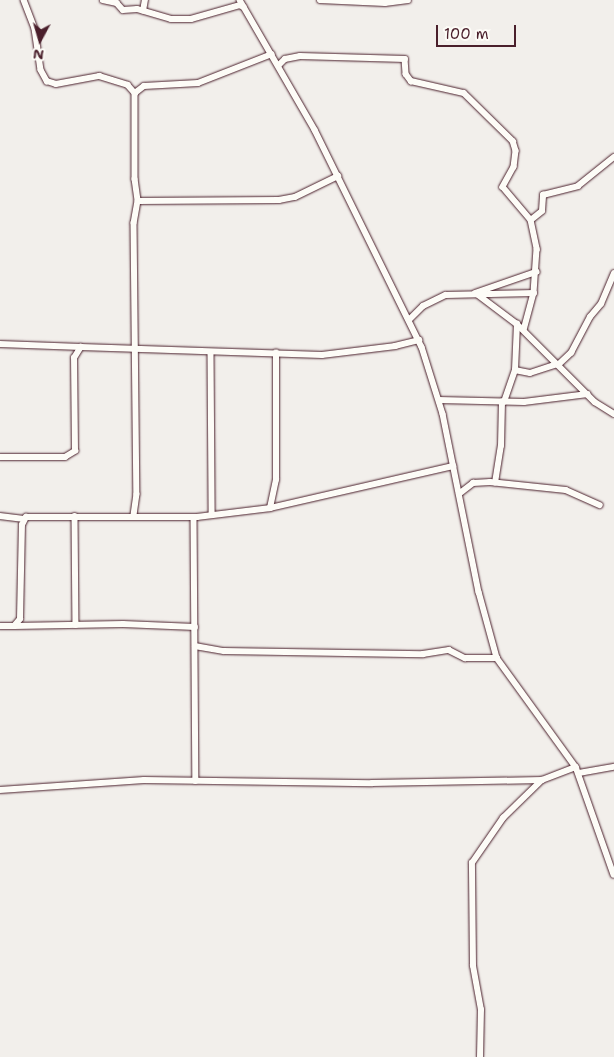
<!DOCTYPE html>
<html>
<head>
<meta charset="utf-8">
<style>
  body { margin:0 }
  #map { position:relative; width:614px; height:1057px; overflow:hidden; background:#f2efeb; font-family:"Shantell Sans",sans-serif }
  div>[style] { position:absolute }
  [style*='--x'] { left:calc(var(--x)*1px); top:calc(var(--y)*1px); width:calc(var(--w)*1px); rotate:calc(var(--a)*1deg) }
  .roads { filter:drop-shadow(0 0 1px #4a1f2b) drop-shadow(0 0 1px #4a1f2b) }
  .minor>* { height:5.5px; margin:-2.75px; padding:0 2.75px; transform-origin:2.75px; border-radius:2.75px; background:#fdfcf7 }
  span { translate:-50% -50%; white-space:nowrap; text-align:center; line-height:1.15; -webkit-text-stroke:4px #fdfcf7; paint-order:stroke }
  .north { position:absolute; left:15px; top:15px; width:50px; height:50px; -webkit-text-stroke:4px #fdfcf7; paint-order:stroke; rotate:186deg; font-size:14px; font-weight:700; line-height:20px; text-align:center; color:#4a1f2b }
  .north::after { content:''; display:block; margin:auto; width:18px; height:22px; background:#4a1f2b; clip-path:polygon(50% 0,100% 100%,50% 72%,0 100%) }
  .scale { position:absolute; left:436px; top:25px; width:80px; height:22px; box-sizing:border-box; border:2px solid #4a1f2b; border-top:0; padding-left:6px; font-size:15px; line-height:18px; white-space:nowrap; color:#4a1f2b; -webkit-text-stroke:4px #fdfcf7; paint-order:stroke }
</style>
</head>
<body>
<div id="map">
  <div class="roads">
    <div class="minor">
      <div style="--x:24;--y:0;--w:31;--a:69"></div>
      <div style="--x:35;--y:29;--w:41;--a:81.7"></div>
      <div style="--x:41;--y:70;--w:13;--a:61"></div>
      <div style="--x:47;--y:81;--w:9;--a:18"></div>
      <div style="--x:56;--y:84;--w:44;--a:-10.5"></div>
      <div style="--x:99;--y:76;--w:30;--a:17"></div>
      <div style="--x:128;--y:85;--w:11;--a:49"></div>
      <div style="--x:135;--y:93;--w:86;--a:90"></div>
      <div style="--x:135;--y:179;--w:22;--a:82"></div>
      <div style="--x:138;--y:201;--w:22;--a:100"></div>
      <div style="--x:134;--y:223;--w:271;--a:89.4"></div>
      <div style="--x:137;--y:494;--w:22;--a:98"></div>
      <div style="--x:103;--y:0;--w:14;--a:12"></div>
      <div style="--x:117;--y:3;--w:9;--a:49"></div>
      <div style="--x:123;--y:10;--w:14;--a:-4"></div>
      <div style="--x:137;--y:9;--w:35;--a:16"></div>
      <div style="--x:171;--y:19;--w:20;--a:0"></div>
      <div style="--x:191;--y:19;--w:51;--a:-15.9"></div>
      <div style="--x:240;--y:5;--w:4;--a:27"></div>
      <div style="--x:240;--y:0;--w:150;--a:60"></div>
      <div style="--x:315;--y:130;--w:242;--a:63.8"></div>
      <div style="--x:422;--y:347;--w:70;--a:72.6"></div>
      <div style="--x:443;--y:414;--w:182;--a:78.6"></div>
      <div style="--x:479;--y:592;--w:68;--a:74.7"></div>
      <div style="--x:497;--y:658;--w:135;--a:54.1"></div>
      <div style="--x:576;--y:767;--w:114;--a:70.6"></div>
      <div style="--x:320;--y:0;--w:65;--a:2.6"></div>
      <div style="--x:385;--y:3;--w:23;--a:-7"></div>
      <div style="--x:143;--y:11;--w:11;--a:-80"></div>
      <div style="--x:279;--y:65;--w:8;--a:-45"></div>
      <div style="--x:285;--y:59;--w:15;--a:-11"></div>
      <div style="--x:300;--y:56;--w:105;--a:1.6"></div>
      <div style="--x:405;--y:59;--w:15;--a:86"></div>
      <div style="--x:406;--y:74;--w:9;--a:54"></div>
      <div style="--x:411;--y:81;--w:54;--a:12.8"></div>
      <div style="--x:464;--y:93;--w:69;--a:44.4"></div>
      <div style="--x:513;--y:141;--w:10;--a:73"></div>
      <div style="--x:516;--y:151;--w:16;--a:97"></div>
      <div style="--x:514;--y:167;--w:23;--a:119"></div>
      <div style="--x:503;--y:187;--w:43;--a:49.7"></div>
      <div style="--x:531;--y:220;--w:30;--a:78"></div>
      <div style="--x:537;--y:249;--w:44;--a:93.9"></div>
      <div style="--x:534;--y:293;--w:38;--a:105"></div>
      <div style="--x:135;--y:93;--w:11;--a:-38"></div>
      <div style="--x:144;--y:86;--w:54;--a:-3.2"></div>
      <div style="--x:198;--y:83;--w:79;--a:-21.4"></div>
      <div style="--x:138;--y:201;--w:141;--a:-0.4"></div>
      <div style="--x:279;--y:200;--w:16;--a:-11"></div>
      <div style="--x:295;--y:197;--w:48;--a:-26"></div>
      <div style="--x:531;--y:220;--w:14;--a:-39"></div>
      <div style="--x:542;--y:211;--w:16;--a:-86"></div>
      <div style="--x:543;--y:195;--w:36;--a:-14"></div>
      <div style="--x:578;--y:186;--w:46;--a:-38.9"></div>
      <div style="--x:475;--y:293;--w:65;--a:-19"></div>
      <div style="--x:477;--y:294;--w:50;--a:36.9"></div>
      <div style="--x:517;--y:324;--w:110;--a:45"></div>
      <div style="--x:595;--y:402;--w:22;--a:32"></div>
      <div style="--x:410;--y:319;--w:18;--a:-45"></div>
      <div style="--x:423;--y:306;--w:25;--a:-26"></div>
      <div style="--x:446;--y:295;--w:88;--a:-1.3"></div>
      <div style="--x:0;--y:344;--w:81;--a:2.1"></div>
      <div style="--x:211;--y:352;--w:162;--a:89.6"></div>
      <div style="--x:558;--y:365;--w:18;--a:-43"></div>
      <div style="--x:571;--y:353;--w:41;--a:-62.2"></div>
      <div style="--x:590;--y:317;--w:17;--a:-50"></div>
      <div style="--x:601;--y:304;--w:33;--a:-67"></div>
      <div style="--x:515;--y:370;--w:15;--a:11"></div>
      <div style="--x:530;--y:373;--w:28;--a:-18"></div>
      <div style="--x:439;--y:400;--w:85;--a:1.3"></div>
      <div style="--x:524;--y:402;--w:64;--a:-7.1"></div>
      <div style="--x:504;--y:402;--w:34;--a:-71"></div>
      <div style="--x:515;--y:370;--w:46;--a:-87.5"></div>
      <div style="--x:0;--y:457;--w:65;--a:0"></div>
      <div style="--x:65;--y:457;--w:12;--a:-31"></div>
      <div style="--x:75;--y:451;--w:93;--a:-90.6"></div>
      <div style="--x:74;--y:358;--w:13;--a:-58"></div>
      <div style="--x:81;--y:347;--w:241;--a:1.9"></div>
      <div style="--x:322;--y:355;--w:74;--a:-7"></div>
      <div style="--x:395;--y:346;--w:25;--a:-14"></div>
      <div style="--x:495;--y:483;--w:37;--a:-81"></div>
      <div style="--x:501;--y:446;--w:44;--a:-88.7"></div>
      <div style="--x:459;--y:494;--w:18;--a:-38"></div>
      <div style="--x:473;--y:483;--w:17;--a:-3"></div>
      <div style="--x:490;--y:482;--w:76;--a:6"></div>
      <div style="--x:566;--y:490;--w:37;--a:24"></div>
      <div style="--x:270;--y:508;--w:188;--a:-12.9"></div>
      <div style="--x:0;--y:516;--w:24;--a:7"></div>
      <div style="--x:75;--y:516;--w:109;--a:89.5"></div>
      <div style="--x:194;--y:517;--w:264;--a:89.6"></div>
      <div style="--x:0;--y:626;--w:14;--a:0"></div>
      <div style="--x:14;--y:626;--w:9;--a:-49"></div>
      <div style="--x:20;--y:619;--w:94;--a:-88.8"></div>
      <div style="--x:22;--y:525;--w:9;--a:-63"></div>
      <div style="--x:26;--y:517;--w:171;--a:0"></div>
      <div style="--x:197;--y:517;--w:74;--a:-7"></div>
      <div style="--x:270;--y:508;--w:29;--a:-78"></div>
      <div style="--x:276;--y:480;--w:127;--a:-90"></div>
      <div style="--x:14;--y:626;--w:109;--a:-1.1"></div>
      <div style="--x:123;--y:624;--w:72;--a:2.4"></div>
      <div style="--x:195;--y:646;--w:29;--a:10"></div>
      <div style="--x:224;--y:651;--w:199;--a:0.9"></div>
      <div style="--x:423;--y:654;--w:26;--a:-9"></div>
      <div style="--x:449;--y:650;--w:18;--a:27"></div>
      <div style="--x:465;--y:658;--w:32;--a:0"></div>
      <div style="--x:579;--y:773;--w:36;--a:-10"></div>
      <div style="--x:0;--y:790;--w:144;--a:-4"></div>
      <div style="--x:144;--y:780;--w:228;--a:0.8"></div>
      <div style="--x:372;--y:783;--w:170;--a:-1"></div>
      <div style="--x:542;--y:780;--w:36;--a:-21"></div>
      <div style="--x:480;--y:1057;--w:47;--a:-88.8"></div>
      <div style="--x:481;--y:1010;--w:45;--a:-100.3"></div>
      <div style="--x:473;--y:966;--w:103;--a:-90.6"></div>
      <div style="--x:472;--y:863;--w:55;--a:-55.4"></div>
      <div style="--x:503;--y:818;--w:54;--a:-44.3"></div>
    </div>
  </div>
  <div class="north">N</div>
  <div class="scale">100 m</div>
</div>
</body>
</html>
